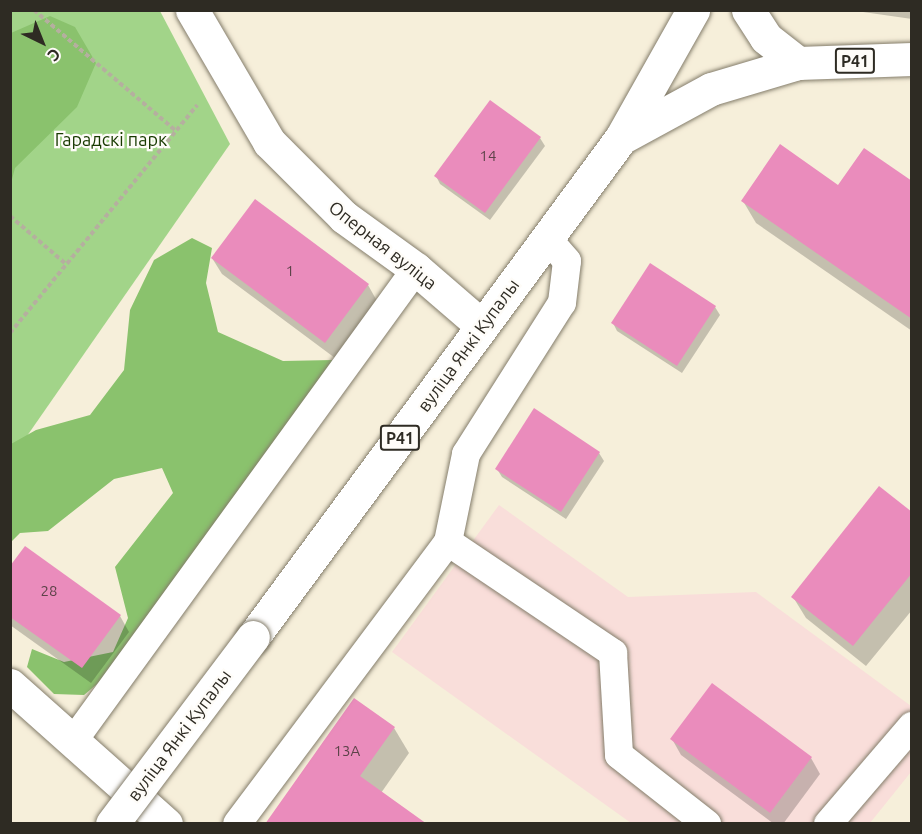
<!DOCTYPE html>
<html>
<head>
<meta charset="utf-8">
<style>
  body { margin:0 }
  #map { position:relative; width:922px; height:834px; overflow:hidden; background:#f6efda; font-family:Ubuntu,sans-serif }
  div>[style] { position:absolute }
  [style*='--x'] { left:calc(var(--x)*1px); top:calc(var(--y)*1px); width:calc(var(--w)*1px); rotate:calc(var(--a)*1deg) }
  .industrial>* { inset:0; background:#f9deda }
  .green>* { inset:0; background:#a2d489 }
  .forest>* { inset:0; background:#8ac26d }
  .shadow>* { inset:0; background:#0003 }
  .building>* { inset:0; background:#ea8cbc }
  .path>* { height:4px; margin-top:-2px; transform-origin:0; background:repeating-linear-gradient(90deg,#b5af9f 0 4.5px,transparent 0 7.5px) }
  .roads { filter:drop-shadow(0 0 2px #847d6b) drop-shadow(0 0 2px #847d6b) }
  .lane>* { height:28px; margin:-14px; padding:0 14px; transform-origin:14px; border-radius:14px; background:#fff }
  .street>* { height:33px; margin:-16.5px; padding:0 16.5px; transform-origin:16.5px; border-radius:16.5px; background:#fff }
  .primary>* { height:33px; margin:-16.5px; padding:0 16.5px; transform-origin:16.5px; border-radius:16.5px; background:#fff }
  .bridges { filter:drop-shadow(0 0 2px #847d6b) drop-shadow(0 0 2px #847d6b) }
  .primary-bridge>* { height:33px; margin:-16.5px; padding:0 16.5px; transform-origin:16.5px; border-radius:16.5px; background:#fff }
  span { translate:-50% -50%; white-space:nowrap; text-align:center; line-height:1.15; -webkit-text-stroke:4.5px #fefcf8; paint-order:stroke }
  .number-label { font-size:15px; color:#5d4349 }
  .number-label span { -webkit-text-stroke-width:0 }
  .shield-label span { padding:2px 4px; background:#fefcf8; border:2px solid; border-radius:4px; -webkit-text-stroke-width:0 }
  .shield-label { font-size:16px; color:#2e2b23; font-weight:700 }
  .park-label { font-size:18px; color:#183a00 }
  .street-label { font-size:18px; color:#2e2b23 }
  .frame { position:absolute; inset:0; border:12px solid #2e2b23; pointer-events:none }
  .north { position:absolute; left:12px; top:12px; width:60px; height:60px; -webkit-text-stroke:4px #fefcf8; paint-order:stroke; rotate:137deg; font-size:16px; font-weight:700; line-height:24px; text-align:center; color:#2e2b23 }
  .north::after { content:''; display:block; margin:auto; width:21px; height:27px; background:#2e2b23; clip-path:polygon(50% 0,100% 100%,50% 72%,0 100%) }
</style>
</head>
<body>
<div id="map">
  <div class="industrial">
    <div style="clip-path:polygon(499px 505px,628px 597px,756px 592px,911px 706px,911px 772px,870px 823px,631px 823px,392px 652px)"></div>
  </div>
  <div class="green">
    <div style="clip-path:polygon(11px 11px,160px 11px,230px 144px,11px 459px)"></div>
  </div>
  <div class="forest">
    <div style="clip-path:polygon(50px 16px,75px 27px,96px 63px,77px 107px,15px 168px,11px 183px,11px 33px)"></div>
    <div style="clip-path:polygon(192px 238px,212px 248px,206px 283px,218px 332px,283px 361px,333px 360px,134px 653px,84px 695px,54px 694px,27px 667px,32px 649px,64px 662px,113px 652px,128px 618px,115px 567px,173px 493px,162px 468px,114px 479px,48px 531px,20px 533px,11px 542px,11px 444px,36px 430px,90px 415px,124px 370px,130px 310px,154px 260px)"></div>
  </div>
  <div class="shadow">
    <div style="clip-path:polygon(849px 10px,912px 10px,912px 19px)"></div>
    <div style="clip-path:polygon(540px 138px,545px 146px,490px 220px,440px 184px,436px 176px)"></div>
    <div style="clip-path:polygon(912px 183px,912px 331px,756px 223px,743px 201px,839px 187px)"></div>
    <div style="clip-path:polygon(255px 201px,368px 285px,377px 301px,335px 358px,222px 274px,212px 258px)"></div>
    <div style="clip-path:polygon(650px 265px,715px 307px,720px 315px,682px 373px,617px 331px,613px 323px)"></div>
    <div style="clip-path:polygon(599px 453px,604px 461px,566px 519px,502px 477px,497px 469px)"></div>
    <div style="clip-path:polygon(912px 514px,912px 610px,866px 666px,806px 618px,793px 597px)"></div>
    <div style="clip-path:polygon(10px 569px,120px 616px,129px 632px,91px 683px,10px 625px)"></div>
    <div style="clip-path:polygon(394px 728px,409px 753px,381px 793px,270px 824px)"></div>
    <div style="clip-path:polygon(672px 739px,811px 758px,820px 774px,783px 824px,774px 824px,681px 755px)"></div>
  </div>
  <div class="building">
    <div style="clip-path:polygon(490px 100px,541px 137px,485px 213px,434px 176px)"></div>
    <div style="clip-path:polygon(780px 144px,838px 185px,864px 148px,912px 181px,912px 319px,741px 201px)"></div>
    <div style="clip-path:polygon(255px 199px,369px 284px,325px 343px,211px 258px)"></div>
    <div style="clip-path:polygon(650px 263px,716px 306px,677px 366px,611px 323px)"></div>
    <div style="clip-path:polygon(534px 408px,600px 452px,561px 512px,495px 469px)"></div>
    <div style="clip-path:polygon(879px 486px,912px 512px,912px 573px,853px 646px,791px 597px)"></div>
    <div style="clip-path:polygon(25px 546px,121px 615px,82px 668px,10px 617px,10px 566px)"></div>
    <div style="clip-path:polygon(712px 683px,812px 757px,770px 813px,670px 739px)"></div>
    <div style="clip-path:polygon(354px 698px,395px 727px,360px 776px,427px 824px,265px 824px)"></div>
  </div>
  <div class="path">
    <div style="--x:34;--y:10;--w:187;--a:40.4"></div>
    <div style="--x:10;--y:216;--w:74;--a:40.6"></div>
    <div style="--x:10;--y:333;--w:295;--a:-50.6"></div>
  </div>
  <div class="roads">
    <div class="lane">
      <div style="--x:448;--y:542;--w:199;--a:33.9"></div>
      <div style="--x:613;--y:653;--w:102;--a:86.6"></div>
      <div style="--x:619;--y:755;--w:112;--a:38.1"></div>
      <div style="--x:74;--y:740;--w:582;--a:-54.02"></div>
      <div style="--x:237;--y:824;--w:352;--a:-53.2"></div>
      <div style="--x:448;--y:542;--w:90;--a:-78.4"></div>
      <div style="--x:466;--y:454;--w:179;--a:-57.6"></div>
      <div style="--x:562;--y:303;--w:42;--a:-83.2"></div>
      <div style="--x:567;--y:261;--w:30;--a:-131"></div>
      <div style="--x:828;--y:824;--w:129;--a:-49.4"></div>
    </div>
    <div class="street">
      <div style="--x:192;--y:10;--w:153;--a:59.7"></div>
      <div style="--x:269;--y:142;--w:106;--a:45"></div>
      <div style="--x:344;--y:217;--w:89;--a:35.8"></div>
      <div style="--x:416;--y:269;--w:87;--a:40.8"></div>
      <div style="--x:10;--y:685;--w:209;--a:41.7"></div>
    </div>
    <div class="primary">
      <div style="--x:748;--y:10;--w:33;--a:57"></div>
      <div style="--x:766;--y:38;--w:41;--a:38"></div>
      <div style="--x:621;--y:138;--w:147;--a:-60.6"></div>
      <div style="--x:253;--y:637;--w:620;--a:-53.59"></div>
      <div style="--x:621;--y:138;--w:102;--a:-28.6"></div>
      <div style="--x:711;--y:89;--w:91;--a:-16.6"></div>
      <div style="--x:798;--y:63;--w:114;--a:-2"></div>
    </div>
  </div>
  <div class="bridges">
    <div class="primary-bridge">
      <div style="--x:112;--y:824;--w:234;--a:-53"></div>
    </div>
  </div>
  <div class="number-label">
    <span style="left:488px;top:156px">14</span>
    <span style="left:290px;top:271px">1</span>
    <span style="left:49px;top:591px">28</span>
    <span style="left:347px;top:751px">13А</span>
  </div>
  <div class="shield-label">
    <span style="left:855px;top:61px">Р41</span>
    <span style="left:400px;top:438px">Р41</span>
  </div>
  <div class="park-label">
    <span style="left:111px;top:139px">Гарадскі парк</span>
  </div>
  <div class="street-label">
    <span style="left:383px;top:245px;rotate:38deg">Оперная вуліца</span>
    <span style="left:468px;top:345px;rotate:-54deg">вуліца Янкі Купалы</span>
    <span style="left:179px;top:735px;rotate:-53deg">вуліца Янкі Купалы</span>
  </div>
  <div class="frame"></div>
  <div class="north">С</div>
</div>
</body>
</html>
